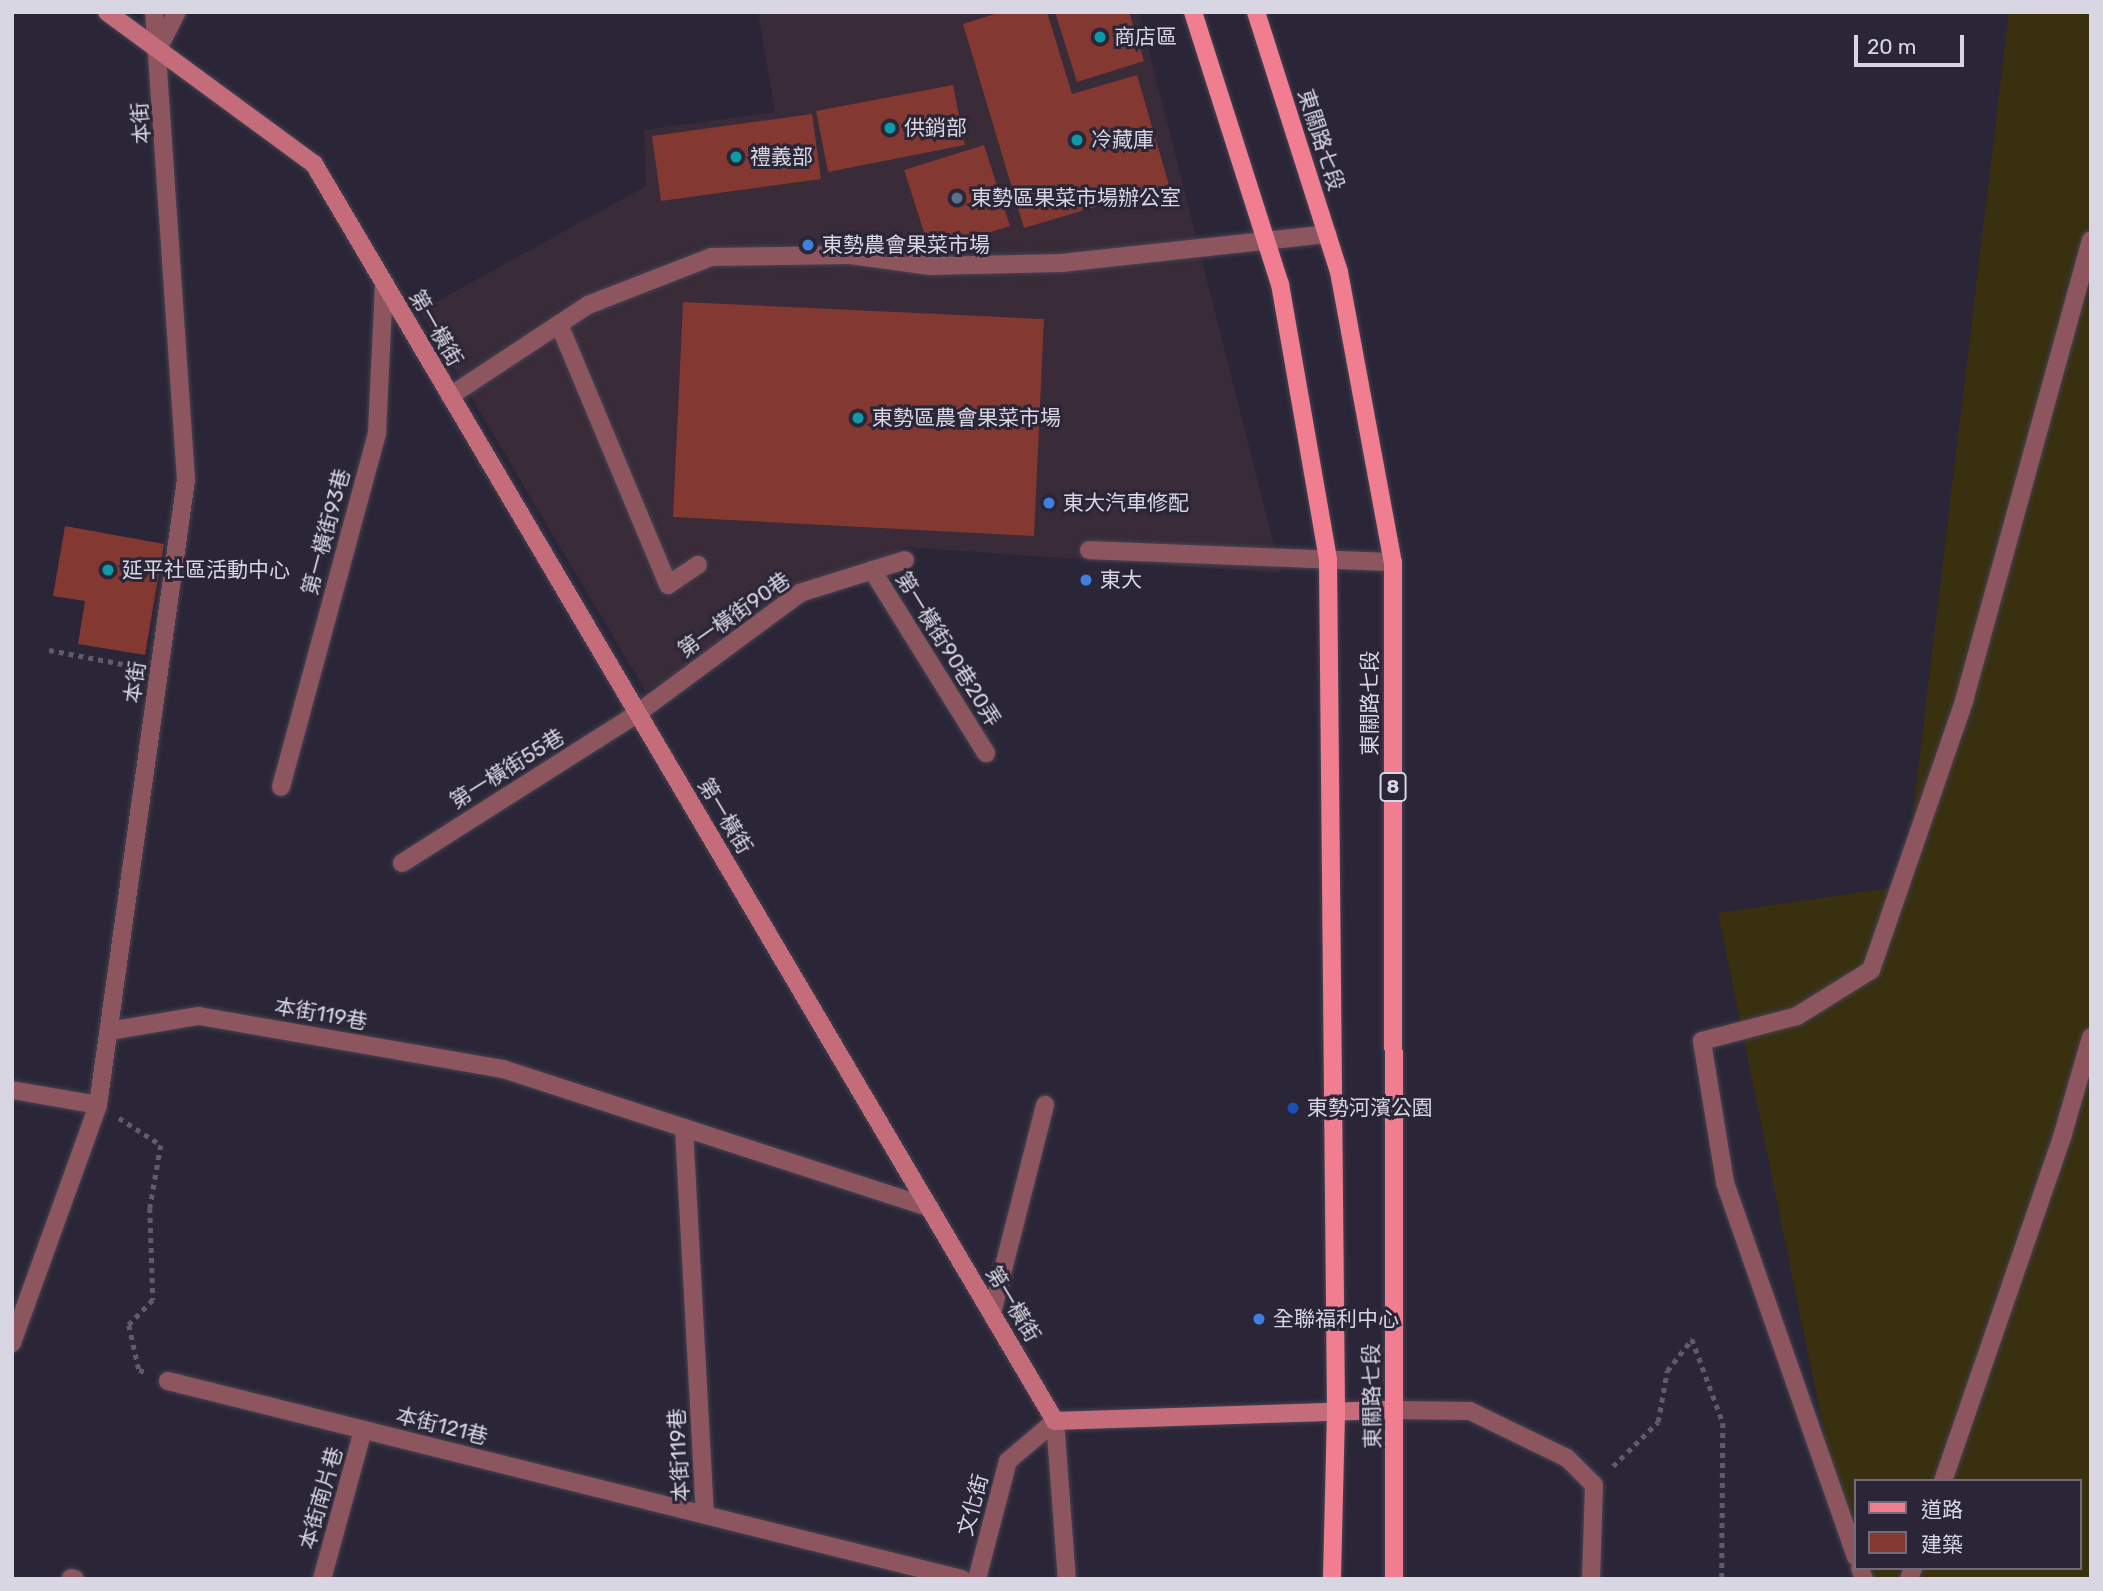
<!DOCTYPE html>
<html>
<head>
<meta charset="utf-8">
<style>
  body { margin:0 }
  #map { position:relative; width:2103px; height:1591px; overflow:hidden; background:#2a2637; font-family:Rubik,"Noto Sans TC",sans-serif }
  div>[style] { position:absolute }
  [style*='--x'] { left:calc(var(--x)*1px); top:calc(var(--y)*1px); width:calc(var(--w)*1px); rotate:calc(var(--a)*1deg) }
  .commercial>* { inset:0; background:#392b38 }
  .sand>* { inset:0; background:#38300f }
  .building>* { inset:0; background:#833831 }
  .path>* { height:4.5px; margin-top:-2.25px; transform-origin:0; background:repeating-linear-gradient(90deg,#5e5b6a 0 5px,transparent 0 10px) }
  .roads { filter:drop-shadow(0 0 2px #464252) drop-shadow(0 0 2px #464252) }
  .lane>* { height:18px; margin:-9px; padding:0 9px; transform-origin:9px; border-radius:9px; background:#8d555d }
  .street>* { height:18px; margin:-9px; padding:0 9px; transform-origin:9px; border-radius:9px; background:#8d555d }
  .secondary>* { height:18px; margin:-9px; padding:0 9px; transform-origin:9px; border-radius:9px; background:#c56c7a }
  .primary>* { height:18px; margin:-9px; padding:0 9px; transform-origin:9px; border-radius:9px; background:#f07e90 }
  .dots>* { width:19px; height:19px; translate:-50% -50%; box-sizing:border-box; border:4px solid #2a2637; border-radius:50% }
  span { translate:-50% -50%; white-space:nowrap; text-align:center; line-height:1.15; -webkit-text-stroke:6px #2a2637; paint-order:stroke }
  .shield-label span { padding:2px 5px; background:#2a2637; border:2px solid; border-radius:5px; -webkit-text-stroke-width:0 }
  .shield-label { font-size:19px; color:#d8d6e2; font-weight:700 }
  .poi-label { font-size:21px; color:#d8d6e2 }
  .left { translate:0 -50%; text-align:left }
  .street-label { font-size:21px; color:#d8d6e2 }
  .frame { position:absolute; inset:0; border:14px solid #d8d6e2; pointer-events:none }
  .legend { position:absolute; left:1854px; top:1479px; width:228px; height:91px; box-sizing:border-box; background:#2a2637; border:2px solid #706c7b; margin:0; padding:9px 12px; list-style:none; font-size:21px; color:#d8d6e2 }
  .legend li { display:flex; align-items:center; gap:14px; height:35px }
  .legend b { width:35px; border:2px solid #706c7b }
  .scale { position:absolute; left:1854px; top:35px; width:110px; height:32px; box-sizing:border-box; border:4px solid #d8d6e2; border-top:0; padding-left:9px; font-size:21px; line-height:24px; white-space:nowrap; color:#d8d6e2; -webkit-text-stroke:5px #2a2637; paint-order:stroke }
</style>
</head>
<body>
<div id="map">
  <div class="commercial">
    <div style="clip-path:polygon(758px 12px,1139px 12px,1281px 573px,904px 547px,646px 692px,420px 311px,646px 186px,644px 130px,775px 112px)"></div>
  </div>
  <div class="sand">
    <div style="clip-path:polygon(evenodd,2009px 12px,2091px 12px,2091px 1579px,1854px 1579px,1718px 913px,1904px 886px,2009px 12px,1856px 1481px,2080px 1481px,2080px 1568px,1856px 1568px,1856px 1481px)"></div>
  </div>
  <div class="building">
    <div style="clip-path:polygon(1001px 12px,1047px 12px,1072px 94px,1137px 75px,1169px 185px,1024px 228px,963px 24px)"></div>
    <div style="clip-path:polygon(1055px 12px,1129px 12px,1144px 61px,1077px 82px)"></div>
    <div style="clip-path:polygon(953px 85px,965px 145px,828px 172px,816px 111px)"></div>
    <div style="clip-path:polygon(812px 114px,821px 179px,661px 201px,652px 136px)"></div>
    <div style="clip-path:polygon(984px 145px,1010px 226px,930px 251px,904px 170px)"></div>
    <div style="clip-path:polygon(683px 302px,1044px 319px,1034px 536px,673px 517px)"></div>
    <div style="clip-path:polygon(65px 526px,164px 544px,145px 655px,78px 644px,85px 601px,53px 596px)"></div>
  </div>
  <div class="path">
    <div style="--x:49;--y:650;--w:86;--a:10.7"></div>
    <div style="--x:119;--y:1118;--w:50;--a:32.7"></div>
    <div style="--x:161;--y:1145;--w:64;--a:99.9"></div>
    <div style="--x:150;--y:1208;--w:92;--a:88.1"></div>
    <div style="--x:153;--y:1300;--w:35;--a:134"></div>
    <div style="--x:129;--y:1325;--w:46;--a:77.5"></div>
    <div style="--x:139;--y:1370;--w:6;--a:18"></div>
    <div style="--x:1613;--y:1466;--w:63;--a:-44.4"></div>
    <div style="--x:1658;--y:1422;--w:52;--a:-80"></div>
    <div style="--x:1667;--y:1371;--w:41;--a:-52"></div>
    <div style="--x:1692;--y:1339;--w:90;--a:69.7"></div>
    <div style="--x:1723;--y:1423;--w:156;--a:90.4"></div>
  </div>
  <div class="roads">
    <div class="lane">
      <div style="--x:159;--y:47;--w:39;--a:-63"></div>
      <div style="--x:559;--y:324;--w:283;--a:67.3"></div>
      <div style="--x:668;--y:585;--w:36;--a:-34"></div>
      <div style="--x:450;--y:396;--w:165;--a:-33.4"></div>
      <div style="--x:588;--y:305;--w:132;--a:-21.3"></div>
      <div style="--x:711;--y:257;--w:139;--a:-0.8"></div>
      <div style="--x:850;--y:255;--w:81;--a:7.8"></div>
      <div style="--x:930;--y:266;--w:131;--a:-1.3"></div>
      <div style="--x:1061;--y:263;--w:268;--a:-6.2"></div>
      <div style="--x:1089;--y:550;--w:304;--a:2.3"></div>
      <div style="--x:872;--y:570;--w:216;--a:58.1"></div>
      <div style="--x:281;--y:787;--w:367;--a:-74.8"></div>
      <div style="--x:377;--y:433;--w:150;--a:-87.3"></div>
      <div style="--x:402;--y:863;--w:280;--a:-32.4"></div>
      <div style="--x:638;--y:713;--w:202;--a:-36.5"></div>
      <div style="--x:800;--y:593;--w:110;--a:-17.4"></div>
      <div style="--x:109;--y:1031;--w:91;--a:-9.5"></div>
      <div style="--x:199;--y:1016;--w:309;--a:9.9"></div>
      <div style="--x:503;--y:1069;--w:449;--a:18"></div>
      <div style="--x:684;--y:1128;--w:387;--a:86.9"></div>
      <div style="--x:992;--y:1313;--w:215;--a:-75.7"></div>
      <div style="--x:168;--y:1381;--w:818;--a:14"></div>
      <div style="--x:1393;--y:1410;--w:77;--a:0.7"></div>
      <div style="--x:1470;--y:1411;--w:108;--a:25.9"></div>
      <div style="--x:1567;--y:1458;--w:38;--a:45"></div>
      <div style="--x:1594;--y:1485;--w:94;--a:91.8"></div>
      <div style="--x:1943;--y:1481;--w:364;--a:-70.9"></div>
      <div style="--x:2062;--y:1137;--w:104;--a:-73.8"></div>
      <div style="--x:1856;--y:1557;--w:397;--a:-109.3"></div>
      <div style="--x:1725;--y:1182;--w:143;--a:-99.3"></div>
      <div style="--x:1702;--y:1041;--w:98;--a:-14.7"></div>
      <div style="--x:1797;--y:1016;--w:87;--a:-31.9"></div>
      <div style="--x:1871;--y:970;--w:285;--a:-70.9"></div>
      <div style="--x:1964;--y:701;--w:478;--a:-74.6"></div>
      <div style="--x:1860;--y:1568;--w:12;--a:70"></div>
      <div style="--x:71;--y:1578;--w:4;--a:14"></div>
      <div style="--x:322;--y:1579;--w:155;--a:-74.6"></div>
      <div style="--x:1909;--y:1579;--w:12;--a:-70"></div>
    </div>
    <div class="street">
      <div style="--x:12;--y:1090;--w:87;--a:9.9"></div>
      <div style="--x:12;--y:1343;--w:253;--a:-70.1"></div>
      <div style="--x:98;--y:1105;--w:631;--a:-81.99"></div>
      <div style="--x:186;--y:480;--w:469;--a:-93.9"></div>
      <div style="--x:1055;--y:1421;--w:158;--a:85.7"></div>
      <div style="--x:977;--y:1579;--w:122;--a:-75.3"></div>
      <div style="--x:1008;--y:1461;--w:62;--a:-40.4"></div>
    </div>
    <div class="secondary">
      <div style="--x:107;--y:12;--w:257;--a:36.3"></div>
      <div style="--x:314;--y:164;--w:1459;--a:59.48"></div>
      <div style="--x:1055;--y:1421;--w:338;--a:-1.9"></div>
    </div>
    <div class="primary">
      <div style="--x:1193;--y:12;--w:286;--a:72.3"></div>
      <div style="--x:1280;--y:284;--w:280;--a:80.1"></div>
      <div style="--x:1328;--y:560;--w:853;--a:89.46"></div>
      <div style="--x:1336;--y:1413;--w:166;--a:91.4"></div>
      <div style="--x:1256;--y:12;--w:273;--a:72.3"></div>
      <div style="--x:1339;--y:272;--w:295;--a:79.5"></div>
      <div style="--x:1393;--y:562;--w:1017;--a:89.94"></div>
    </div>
  </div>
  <div class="dots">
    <div style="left:1100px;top:37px;background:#0f9aa8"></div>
    <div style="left:890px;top:128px;background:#0f9aa8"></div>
    <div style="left:1077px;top:140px;background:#0f9aa8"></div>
    <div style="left:736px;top:157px;background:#0f9aa8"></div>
    <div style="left:957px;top:198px;background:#5c6f8a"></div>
    <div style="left:808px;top:245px;background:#3f7fe0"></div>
    <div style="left:858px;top:418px;background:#0f9aa8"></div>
    <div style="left:1049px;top:503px;background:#3f7fe0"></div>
    <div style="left:108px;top:570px;background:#0f9aa8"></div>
    <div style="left:1086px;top:580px;background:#3f7fe0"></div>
    <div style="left:1293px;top:1108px;background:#1a4fb4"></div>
    <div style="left:1259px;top:1319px;background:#3f7fe0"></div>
  </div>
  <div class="shield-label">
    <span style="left:1393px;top:787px">8</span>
  </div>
  <div class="poi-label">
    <span class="left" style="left:1114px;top:37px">商店區</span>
    <span class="left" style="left:904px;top:128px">供銷部</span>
    <span class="left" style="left:1091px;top:140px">冷藏庫</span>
    <span class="left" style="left:750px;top:157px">禮義部</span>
    <span class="left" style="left:971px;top:198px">東勢區果菜市場辦公室</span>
    <span class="left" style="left:822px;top:245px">東勢農會果菜市場</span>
    <span class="left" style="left:872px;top:418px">東勢區農會果菜市場</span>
    <span class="left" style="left:1063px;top:503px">東大汽車修配</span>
    <span class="left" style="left:122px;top:570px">延平社區活動中心</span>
    <span class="left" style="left:1100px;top:580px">東大</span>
    <span class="left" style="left:1307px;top:1108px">東勢河濱公園</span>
    <span class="left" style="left:1273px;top:1319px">全聯福利中心</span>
  </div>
  <div class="street-label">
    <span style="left:141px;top:123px;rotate:-94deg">本街</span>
    <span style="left:1321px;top:140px;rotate:72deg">東關路七段</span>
    <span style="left:436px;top:328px;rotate:60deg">第一橫街</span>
    <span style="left:326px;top:532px;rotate:-75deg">第一橫街93巷</span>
    <span style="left:734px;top:615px;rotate:-35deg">第一橫街90巷</span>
    <span style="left:948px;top:649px;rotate:58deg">第一橫街90巷20弄</span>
    <span style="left:135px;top:682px;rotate:-82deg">本街</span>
    <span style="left:1370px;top:703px;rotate:-90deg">東關路七段</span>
    <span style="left:507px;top:769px;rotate:-32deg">第一橫街55巷</span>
    <span style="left:725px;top:816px;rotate:59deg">第一橫街</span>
    <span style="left:321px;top:1014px;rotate:10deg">本街119巷</span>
    <span style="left:1013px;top:1304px;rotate:59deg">第一橫街</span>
    <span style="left:1372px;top:1396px;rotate:-91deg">東關路七段</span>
    <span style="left:442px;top:1426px;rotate:14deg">本街121巷</span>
    <span style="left:679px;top:1455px;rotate:-93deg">本街119巷</span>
    <span style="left:321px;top:1498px;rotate:-74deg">本街南片巷</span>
    <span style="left:973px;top:1505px;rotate:-75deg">文化街</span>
  </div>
  <div class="frame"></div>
  <ul class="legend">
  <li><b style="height:9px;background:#f07e90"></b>道路</li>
  <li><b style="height:19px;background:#833831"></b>建築</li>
  </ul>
  <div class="scale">20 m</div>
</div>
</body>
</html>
